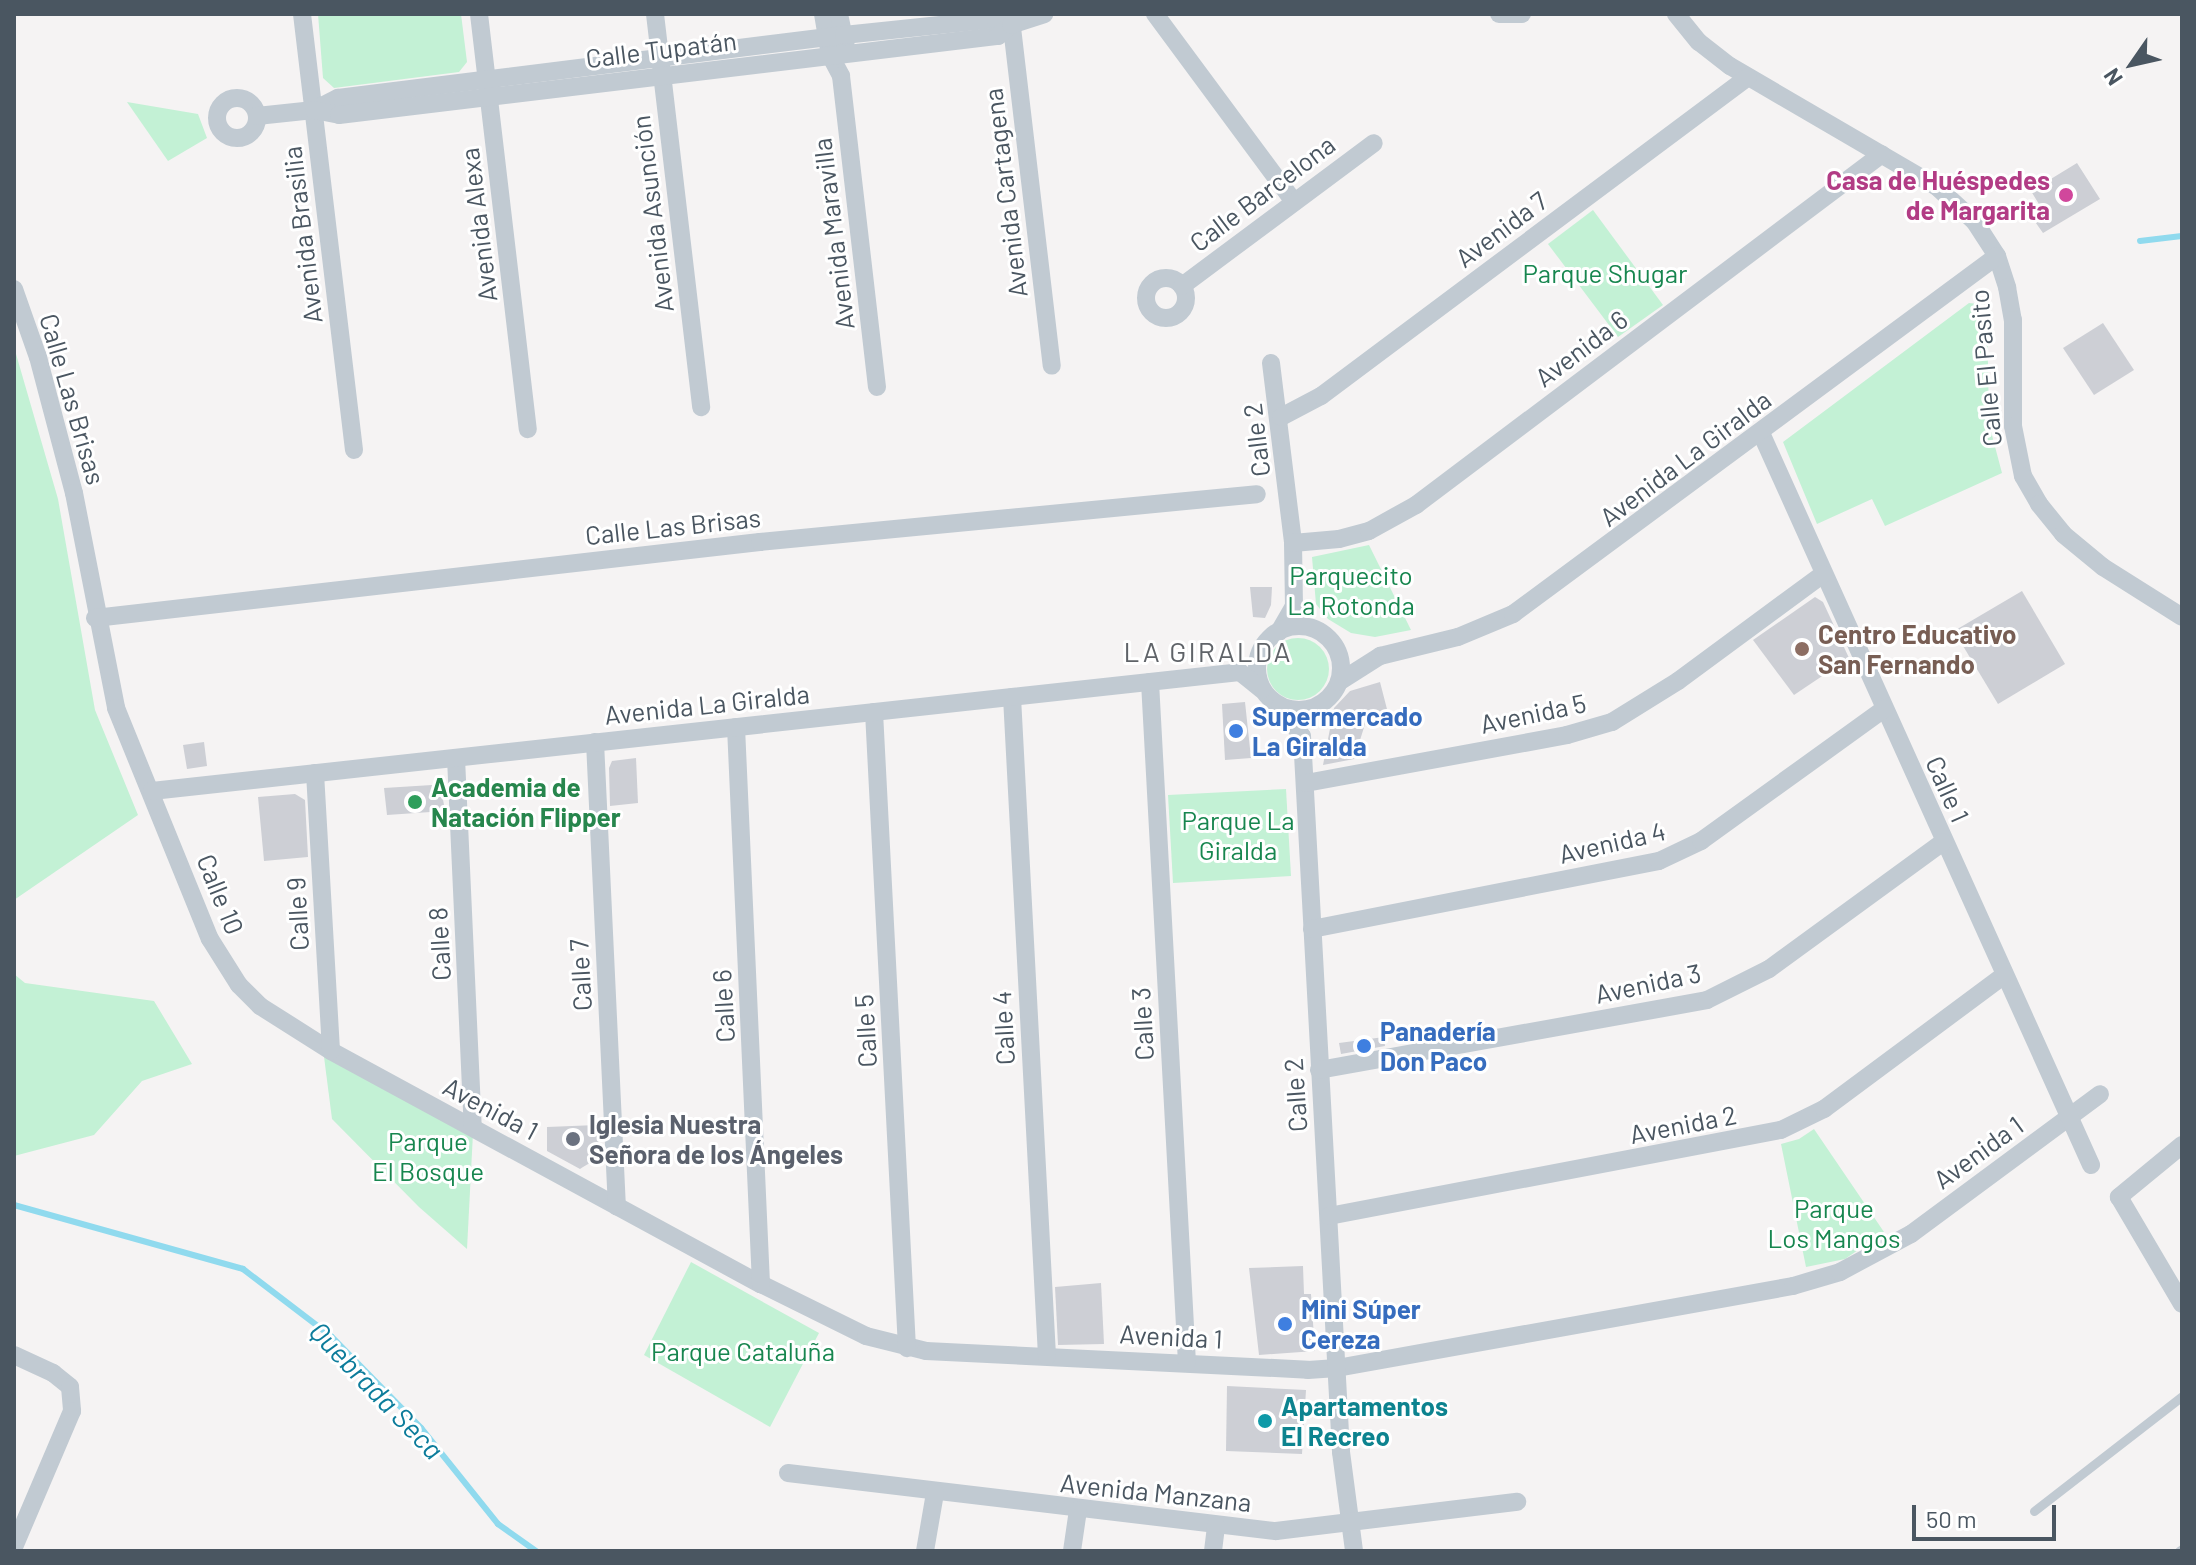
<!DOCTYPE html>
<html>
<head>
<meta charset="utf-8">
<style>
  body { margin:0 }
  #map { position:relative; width:2196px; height:1565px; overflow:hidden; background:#f5f3f3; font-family:Barlow,sans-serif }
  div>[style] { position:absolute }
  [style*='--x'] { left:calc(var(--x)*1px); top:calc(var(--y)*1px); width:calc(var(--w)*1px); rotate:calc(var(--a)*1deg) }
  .green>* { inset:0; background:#c3f1d5 }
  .round { border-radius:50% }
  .stream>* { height:6px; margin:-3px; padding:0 3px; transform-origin:3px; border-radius:3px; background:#90daee }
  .building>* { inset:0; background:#cdcfd5 }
  .lane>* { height:9px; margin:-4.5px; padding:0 4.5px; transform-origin:4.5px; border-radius:4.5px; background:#c1cad2 }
  .street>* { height:18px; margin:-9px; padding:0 9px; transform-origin:9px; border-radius:9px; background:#c1cad2 }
  .street>.ring { margin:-9px; padding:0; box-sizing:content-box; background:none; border:18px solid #c1cad2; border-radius:50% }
  .dots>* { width:22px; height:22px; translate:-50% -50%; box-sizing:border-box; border:4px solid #fff; border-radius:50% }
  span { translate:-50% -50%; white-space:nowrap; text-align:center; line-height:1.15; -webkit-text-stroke:6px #fff; paint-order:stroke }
  .street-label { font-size:26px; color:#4a5661 }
  .hotel-label { font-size:26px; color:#b23c85; font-weight:700 }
  .right { translate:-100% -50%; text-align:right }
  .park-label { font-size:26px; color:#17864f }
  .education-label { font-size:26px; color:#785e54; font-weight:700 }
  .left { translate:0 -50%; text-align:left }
  .shop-label { font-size:26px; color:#366cbe; font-weight:700 }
  .leisure-label { font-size:26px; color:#27864d; font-weight:700 }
  .worship-label { font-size:26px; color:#5b616d; font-weight:700 }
  .culture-label { font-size:26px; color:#0d838f; font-weight:700 }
  .neighbourhood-label { font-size:28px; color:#5f6368; letter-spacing:2px }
  .water-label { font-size:28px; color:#0c7c9b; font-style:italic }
  .frame { position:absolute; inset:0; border:16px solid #4a5661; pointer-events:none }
  .north { position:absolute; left:2092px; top:24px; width:80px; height:80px; -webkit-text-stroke:6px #fff; paint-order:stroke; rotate:236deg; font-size:22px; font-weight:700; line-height:32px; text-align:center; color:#4a5661 }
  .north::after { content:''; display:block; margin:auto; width:28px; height:36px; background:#4a5661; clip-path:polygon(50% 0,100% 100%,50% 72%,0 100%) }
  .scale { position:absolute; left:1912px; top:1505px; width:144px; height:36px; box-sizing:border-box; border:4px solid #4a5661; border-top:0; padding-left:10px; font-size:24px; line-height:28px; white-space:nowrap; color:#4a5661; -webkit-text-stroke:6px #fff; paint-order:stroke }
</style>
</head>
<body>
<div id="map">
  <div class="green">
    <div style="clip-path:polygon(318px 14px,461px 14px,467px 62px,459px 72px,334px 88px,323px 78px)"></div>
    <div style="clip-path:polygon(127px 102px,198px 114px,207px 138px,168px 161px)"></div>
    <div style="clip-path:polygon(1593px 210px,1663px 305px,1618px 337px,1548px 244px)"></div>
    <div style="clip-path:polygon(1969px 303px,1987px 305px,1989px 424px,2002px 473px,1885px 526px,1872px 499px,1817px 524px,1783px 442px)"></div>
    <div style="clip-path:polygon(14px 347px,58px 499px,95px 710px,138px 815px,14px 900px)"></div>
    <div style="clip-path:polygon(1369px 545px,1411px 630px,1375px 637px,1351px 633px,1328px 619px,1316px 604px,1312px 557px)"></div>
    <div class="round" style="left:1267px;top:638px;width:62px;height:62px"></div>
    <div style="clip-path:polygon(1286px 789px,1291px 876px,1173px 883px,1168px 795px)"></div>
    <div style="clip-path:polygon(14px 974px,25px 983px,154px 1001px,192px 1064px,142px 1081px,94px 1135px,14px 1156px)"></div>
    <div style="clip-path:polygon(323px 1049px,473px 1133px,467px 1249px,419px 1207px,332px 1119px)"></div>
    <div style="clip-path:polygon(1814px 1129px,1884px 1232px,1845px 1259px,1806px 1267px,1781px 1144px,1799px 1139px)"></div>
    <div style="clip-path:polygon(691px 1262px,819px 1333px,770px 1427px,644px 1355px)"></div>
  </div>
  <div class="stream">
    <div style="--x:2140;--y:241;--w:42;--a:-6.8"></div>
    <div style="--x:14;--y:1205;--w:238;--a:15.6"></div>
    <div style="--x:243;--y:1269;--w:111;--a:37.3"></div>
    <div style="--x:331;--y:1336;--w:129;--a:45.6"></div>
    <div style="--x:421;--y:1428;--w:123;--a:51.3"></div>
    <div style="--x:498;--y:1524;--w:47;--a:35.4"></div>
  </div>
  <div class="building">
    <div style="clip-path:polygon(2077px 163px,2100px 199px,2043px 233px,2031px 216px,2042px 209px,2031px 191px)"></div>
    <div style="clip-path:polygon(2103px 323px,2134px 370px,2094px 395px,2063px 348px)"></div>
    <div style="clip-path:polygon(1250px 587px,1272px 587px,1271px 605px,1265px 618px,1253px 617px)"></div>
    <div style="clip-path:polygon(2022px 591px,2065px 664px,1998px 704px,1954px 631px)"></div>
    <div style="clip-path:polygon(1815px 597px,1823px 602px,1849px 658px,1794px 695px,1753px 640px)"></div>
    <div style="clip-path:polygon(1380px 682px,1388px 713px,1367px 718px,1354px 759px,1323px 765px,1334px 708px,1350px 691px)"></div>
    <div style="clip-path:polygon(1245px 702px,1251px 758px,1225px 760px,1222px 704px)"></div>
    <div style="clip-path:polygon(204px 742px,207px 766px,187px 769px,183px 745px)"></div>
    <div style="clip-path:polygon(636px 758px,638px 803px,610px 806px,609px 768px,612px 761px)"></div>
    <div style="clip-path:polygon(432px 785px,441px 788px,445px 811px,387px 815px,384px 788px)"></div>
    <div style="clip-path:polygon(295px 794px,305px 800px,308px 857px,264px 861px,258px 797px)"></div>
    <div style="clip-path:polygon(1384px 1037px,1385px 1046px,1341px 1054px,1339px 1043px)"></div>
    <div style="clip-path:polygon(597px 1125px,600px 1157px,583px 1167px,580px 1169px,547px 1151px,547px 1127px)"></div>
    <div style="clip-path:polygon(1303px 1266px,1304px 1294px,1311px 1294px,1315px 1351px,1259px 1355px,1249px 1268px)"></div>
    <div style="clip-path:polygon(1101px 1283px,1104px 1344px,1058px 1345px,1055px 1287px)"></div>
    <div style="clip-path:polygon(1227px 1386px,1306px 1390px,1302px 1454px,1226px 1451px)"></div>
  </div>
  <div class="lane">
    <div style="--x:2034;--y:1511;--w:187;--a:-37.8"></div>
    <div style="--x:2179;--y:1551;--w:4;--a:-34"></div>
  </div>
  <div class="street">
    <div style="--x:302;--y:14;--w:439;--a:83.2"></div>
    <div style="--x:479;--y:14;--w:418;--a:83.3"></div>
    <div style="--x:655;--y:14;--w:396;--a:83.3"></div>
    <div style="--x:823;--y:14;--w:42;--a:80.3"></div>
    <div style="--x:830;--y:55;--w:24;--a:62"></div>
    <div style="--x:841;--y:76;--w:313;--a:83.4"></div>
    <div style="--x:839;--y:14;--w:33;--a:78"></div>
    <div style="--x:1155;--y:14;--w:234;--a:53.5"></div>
    <div style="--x:1499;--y:14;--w:23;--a:0"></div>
    <div style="--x:1676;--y:14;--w:36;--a:51"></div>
    <div style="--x:1699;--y:42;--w:39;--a:38"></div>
    <div style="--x:1730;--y:66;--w:240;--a:30.3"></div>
    <div style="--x:1937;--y:187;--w:52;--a:42.6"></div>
    <div style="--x:1975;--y:222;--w:40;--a:57.1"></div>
    <div style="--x:1997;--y:256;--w:33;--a:72"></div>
    <div style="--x:2007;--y:287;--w:34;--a:80"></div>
    <div style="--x:2013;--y:320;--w:106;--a:90"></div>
    <div style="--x:2013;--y:426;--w:51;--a:78.7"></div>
    <div style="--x:2023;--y:476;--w:32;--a:60"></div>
    <div style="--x:2039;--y:504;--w:38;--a:51"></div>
    <div style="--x:2063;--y:534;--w:52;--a:39.5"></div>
    <div style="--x:2103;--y:567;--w:93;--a:32.3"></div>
    <div style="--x:1011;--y:19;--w:349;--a:83.3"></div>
    <div class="ring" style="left:217px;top:98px;width:22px;height:22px"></div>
    <div style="--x:314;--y:110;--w:27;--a:-27"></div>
    <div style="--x:338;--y:98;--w:510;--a:-7.1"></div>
    <div style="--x:844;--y:35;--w:152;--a:-6"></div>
    <div style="--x:995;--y:19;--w:17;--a:21"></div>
    <div style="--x:257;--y:116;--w:57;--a:-6"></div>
    <div style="--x:314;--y:110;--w:25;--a:11"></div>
    <div style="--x:339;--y:115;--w:664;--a:-6.84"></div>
    <div style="--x:998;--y:36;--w:17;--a:-40"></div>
    <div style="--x:1011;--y:25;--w:35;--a:-18"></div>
    <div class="ring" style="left:1146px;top:278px;width:22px;height:22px"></div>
    <div style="--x:1182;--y:286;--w:239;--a:-36.7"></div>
    <div style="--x:14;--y:289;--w:72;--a:70.6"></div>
    <div style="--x:38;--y:357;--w:141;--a:75.2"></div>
    <div style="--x:74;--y:493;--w:219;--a:78.9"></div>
    <div style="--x:116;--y:708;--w:249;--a:67.9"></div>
    <div style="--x:210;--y:939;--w:54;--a:57.8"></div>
    <div style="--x:239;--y:985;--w:30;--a:45"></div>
    <div style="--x:260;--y:1006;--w:84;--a:32.4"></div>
    <div style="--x:331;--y:1051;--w:489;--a:28.5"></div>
    <div style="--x:761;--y:1284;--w:117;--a:26.3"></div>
    <div style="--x:866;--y:1336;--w:62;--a:14"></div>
    <div style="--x:926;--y:1351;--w:382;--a:2.8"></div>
    <div style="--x:1308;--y:1370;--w:29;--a:-4"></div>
    <div style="--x:1337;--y:1368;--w:463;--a:-10.2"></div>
    <div style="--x:1793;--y:1286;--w:49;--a:-16.6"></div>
    <div style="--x:1840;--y:1272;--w:81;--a:-28.2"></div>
    <div style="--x:1911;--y:1234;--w:235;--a:-36.5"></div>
    <div style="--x:1271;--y:363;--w:181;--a:83"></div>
    <div style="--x:1293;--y:543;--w:63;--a:89.1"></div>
    <div style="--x:1294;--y:606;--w:30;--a:120"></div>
    <div style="--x:1281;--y:417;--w:45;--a:-27.7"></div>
    <div style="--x:1321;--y:396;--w:533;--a:-36.76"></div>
    <div style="--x:1761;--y:433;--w:803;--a:65.73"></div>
    <div style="--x:1293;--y:543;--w:46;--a:-5"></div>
    <div style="--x:1339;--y:539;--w:31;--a:-15"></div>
    <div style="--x:1369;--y:531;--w:54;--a:-29"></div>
    <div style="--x:1416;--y:505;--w:583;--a:-36.99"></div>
    <div style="--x:95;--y:618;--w:669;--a:-6.52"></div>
    <div style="--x:760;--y:542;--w:499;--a:-5.5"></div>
    <div class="ring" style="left:1257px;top:626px;width:66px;height:66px"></div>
    <div style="--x:1150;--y:682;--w:681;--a:86.89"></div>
    <div style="--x:1339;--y:682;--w:49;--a:-32.4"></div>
    <div style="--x:1380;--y:656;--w:80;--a:-13.7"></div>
    <div style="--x:1458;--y:637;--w:60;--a:-22.7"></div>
    <div style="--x:1513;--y:614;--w:602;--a:-36.49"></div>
    <div style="--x:1012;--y:697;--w:660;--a:86.96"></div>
    <div style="--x:1280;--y:706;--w:37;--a:54"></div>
    <div style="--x:1302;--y:736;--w:717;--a:86.88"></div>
    <div style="--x:1341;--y:1452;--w:100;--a:82.5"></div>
    <div style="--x:874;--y:712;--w:637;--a:87.03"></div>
    <div style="--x:736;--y:727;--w:558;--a:87.43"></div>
    <div style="--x:595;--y:742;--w:465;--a:87.3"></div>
    <div style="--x:456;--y:758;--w:369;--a:87.4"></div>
    <div style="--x:315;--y:773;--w:278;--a:86.7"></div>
    <div style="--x:1306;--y:783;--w:265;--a:-10.4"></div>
    <div style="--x:1567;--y:735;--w:47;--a:-16.1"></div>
    <div style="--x:1612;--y:722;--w:78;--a:-31.8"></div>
    <div style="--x:1678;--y:681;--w:180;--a:-36.4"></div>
    <div style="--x:152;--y:791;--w:1094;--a:-6.24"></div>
    <div style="--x:1240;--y:672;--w:28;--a:39"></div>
    <div style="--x:1312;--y:929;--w:354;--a:-11.1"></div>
    <div style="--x:1659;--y:861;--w:47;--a:-25.5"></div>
    <div style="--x:1701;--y:841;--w:226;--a:-35.8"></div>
    <div style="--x:1319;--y:1070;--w:394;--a:-10.2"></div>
    <div style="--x:1707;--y:1000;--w:69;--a:-26.6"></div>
    <div style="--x:1769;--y:969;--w:215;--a:-36.1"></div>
    <div style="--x:2182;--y:1145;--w:82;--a:140.5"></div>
    <div style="--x:2119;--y:1197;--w:124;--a:59.5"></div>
    <div style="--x:1329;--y:1216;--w:460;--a:-10.8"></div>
    <div style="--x:1781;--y:1130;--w:48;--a:-26"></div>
    <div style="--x:1824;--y:1109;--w:223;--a:-36.6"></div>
    <div style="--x:14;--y:1355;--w:43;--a:24.8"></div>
    <div style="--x:53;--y:1373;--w:22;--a:39"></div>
    <div style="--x:70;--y:1387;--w:24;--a:85"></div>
    <div style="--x:72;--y:1411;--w:148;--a:113.1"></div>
    <div style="--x:788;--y:1473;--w:491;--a:6.8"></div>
    <div style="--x:1276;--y:1531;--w:243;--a:-6.9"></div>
    <div style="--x:925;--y:1551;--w:59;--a:-80.2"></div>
    <div style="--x:1072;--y:1551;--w:41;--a:-81.7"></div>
    <div style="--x:1213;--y:1551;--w:25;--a:-83"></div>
  </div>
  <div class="dots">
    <div style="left:2066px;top:195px;background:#d1479c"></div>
    <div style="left:1802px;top:649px;background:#8d6e63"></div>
    <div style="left:1236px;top:731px;background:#3f7fe0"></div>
    <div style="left:415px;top:802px;background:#2e9e5b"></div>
    <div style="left:1364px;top:1046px;background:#3f7fe0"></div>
    <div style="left:573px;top:1139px;background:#6b7280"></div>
    <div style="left:1285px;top:1324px;background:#3f7fe0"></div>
    <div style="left:1265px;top:1421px;background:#0f9aa8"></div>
  </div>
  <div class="street-label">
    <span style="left:661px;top:49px;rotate:-7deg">Calle Tupatán</span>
    <span style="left:1005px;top:193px;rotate:-97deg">Avenida Cartagena</span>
    <span style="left:1262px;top:193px;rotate:-37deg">Calle Barcelona</span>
    <span style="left:652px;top:214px;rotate:-97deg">Avenida Asunción</span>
    <span style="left:478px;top:225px;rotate:-97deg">Avenida Alexa</span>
    <span style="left:1501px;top:229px;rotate:-37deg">Avenida 7</span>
    <span style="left:833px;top:234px;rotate:-97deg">Avenida Maravilla</span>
    <span style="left:302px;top:235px;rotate:-97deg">Avenida Brasilia</span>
    <span style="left:1581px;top:348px;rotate:-37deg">Avenida 6</span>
    <span style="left:1985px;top:368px;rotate:-95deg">Calle El Pasito</span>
    <span style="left:73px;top:399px;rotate:74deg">Calle Las Brisas</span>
    <span style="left:1256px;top:440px;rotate:-97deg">Calle 2</span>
    <span style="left:1685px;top:458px;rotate:-37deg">Avenida La Giralda</span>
    <span style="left:673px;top:526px;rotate:-6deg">Calle Las Brisas</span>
    <span style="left:707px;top:704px;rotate:-6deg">Avenida La Giralda</span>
    <span style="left:1533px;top:713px;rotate:-12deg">Avenida 5</span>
    <span style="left:1948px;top:789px;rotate:66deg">Calle 1</span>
    <span style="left:1612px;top:842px;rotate:-13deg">Avenida 4</span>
    <span style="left:221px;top:894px;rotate:68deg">Calle 10</span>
    <span style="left:297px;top:914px;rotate:-93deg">Calle 9</span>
    <span style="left:439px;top:944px;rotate:-93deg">Calle 8</span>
    <span style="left:580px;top:975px;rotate:-93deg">Calle 7</span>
    <span style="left:1648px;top:983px;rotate:-12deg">Avenida 3</span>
    <span style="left:723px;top:1006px;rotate:-93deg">Calle 6</span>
    <span style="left:1142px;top:1024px;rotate:-93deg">Calle 3</span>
    <span style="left:1003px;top:1028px;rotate:-93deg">Calle 4</span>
    <span style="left:865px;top:1031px;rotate:-93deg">Calle 5</span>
    <span style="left:1295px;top:1095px;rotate:-94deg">Calle 2</span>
    <span style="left:491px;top:1108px;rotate:28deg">Avenida 1</span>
    <span style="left:1683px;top:1124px;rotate:-11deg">Avenida 2</span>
    <span style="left:1978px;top:1152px;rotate:-36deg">Avenida 1</span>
    <span style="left:1171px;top:1336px;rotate:3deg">Avenida 1</span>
    <span style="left:1156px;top:1492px;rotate:6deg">Avenida Manzana</span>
  </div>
  <div class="hotel-label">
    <span class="right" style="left:2050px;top:195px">Casa de Huéspedes<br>de Margarita</span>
  </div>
  <div class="park-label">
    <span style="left:1605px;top:273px">Parque Shugar</span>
    <span style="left:1351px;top:590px">Parquecito<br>La Rotonda</span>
    <span style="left:1238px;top:835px">Parque La<br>Giralda</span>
    <span style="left:428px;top:1156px">Parque<br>El Bosque</span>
    <span style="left:1834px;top:1223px">Parque<br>Los Mangos</span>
    <span style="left:743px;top:1351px">Parque Cataluña</span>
  </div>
  <div class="education-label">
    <span class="left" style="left:1818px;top:649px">Centro Educativo<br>San Fernando</span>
  </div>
  <div class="shop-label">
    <span class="left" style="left:1252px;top:731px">Supermercado<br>La Giralda</span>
    <span class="left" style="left:1380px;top:1046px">Panadería<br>Don Paco</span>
    <span class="left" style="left:1301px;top:1324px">Mini Súper<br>Cereza</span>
  </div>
  <div class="leisure-label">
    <span class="left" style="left:431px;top:802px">Academia de<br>Natación Flipper</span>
  </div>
  <div class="worship-label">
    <span class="left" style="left:589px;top:1139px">Iglesia Nuestra<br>Señora de los Ángeles</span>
  </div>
  <div class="culture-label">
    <span class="left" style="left:1281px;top:1421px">Apartamentos<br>El Recreo</span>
  </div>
  <div class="neighbourhood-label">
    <span style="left:1208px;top:651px">LA GIRALDA</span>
  </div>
  <div class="water-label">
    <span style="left:377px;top:1390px;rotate:46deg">Quebrada Seca</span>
  </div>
  <div class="frame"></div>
  <div class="north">N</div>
  <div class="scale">50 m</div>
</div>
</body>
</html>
